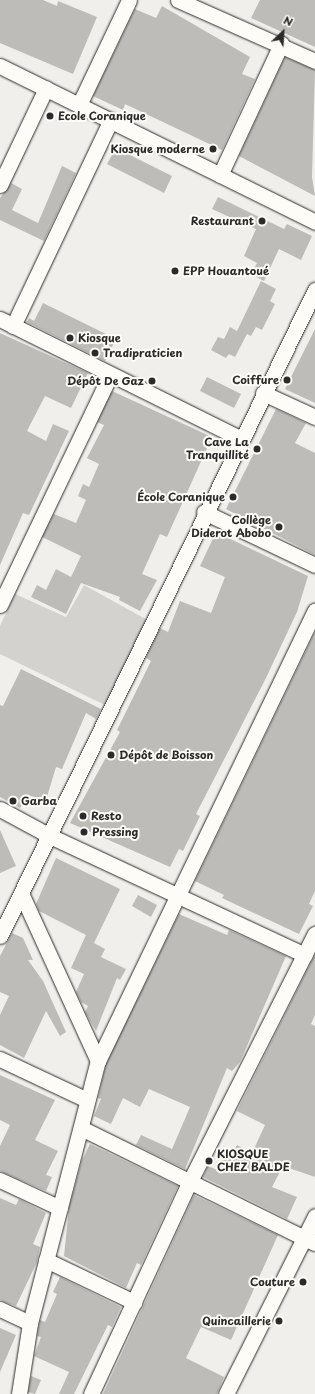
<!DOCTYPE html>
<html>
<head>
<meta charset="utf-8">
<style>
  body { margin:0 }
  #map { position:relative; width:315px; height:1394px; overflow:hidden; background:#f0efeb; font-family:"Playpen Sans",sans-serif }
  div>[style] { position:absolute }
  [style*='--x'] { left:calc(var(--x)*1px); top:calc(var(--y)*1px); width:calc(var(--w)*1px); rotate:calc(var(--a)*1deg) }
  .green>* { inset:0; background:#d3d2cf }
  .building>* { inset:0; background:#bdbcb8 }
  .roads { filter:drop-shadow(0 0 1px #2b2b2b) drop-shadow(0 0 1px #2b2b2b) }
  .minor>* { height:15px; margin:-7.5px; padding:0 7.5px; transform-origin:7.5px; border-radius:7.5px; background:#fdfcf7 }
  .dots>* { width:11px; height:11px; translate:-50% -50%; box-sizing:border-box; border:2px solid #fdfcf7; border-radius:50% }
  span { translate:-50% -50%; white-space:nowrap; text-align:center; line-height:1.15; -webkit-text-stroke:4px #fdfcf7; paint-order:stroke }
  .poi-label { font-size:11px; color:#2b2b2b; font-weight:700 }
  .left { translate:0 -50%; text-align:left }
  .right { translate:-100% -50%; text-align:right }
  .north { position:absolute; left:263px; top:12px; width:40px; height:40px; -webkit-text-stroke:3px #fdfcf7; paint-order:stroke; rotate:25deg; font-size:11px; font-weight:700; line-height:16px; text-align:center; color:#2b2b2b }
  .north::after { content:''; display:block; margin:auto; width:14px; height:18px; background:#2b2b2b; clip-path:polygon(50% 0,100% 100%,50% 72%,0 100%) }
</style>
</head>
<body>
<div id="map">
  <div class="green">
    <div style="clip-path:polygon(84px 585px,151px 622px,111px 708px,0 654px,0 626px,15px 594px,66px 617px)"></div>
  </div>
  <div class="building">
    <div style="clip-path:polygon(0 0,43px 0,57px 6px,58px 1px,97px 17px,73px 74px,0 43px)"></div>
    <div style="clip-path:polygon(260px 0,315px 0,315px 47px,251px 18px)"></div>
    <div style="clip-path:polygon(162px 6px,250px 57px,242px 74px,255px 79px,222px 150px,125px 104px,123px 110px,93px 96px,135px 9px,156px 18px)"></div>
    <div style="clip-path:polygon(285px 57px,315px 70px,312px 177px,315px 196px,239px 156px)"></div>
    <div style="clip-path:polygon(116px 148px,172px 176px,164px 193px,107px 164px)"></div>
    <div style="clip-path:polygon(62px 166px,76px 173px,44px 241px,0 220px,0 198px,11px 183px,22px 189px,12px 210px,38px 223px)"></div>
    <div style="clip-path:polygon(218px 197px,284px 229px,287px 224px,312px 236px,301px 260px,279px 249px,264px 281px,251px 274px,257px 263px,244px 256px,256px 229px,212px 209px)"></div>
    <div style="clip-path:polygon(261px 281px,276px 289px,270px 301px,275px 304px,262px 330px,256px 327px,251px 336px,247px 334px,235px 357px,229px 354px,226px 358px,211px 350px,218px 337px,224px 339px,230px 327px,237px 331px)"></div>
    <div style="clip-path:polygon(43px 303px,116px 339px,105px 361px,27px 322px,29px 318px,34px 321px)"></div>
    <div style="clip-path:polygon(315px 329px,315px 403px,285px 389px)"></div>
    <div style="clip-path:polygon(0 333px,88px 373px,71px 408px,45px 396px,27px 431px,46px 441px,53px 424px,69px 431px,29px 515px,23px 513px,0 565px)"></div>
    <div style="clip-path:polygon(207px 377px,241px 394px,234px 408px,200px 391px)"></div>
    <div style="clip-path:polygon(112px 391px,212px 437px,167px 537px,160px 534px,142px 574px,157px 580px,140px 611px,119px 600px,120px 597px,81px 583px,66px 614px,31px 597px,37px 585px,46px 590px,56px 569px,71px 577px,81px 556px,42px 537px,54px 514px,76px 523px,86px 500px,78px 496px,83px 484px,89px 487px,99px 464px,87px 458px,104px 425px,97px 422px)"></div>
    <div style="clip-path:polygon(276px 409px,306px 423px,295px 443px,315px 453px,315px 555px,226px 509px)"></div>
    <div style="clip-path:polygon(216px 532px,308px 576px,297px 612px,265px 680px,196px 814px,200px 816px,183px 851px,179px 849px,170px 867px,70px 823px,120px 732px,117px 730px,151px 661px,146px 658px,160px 628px,168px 632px,180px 601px,211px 613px,225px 577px,200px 566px)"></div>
    <div style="clip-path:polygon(315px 632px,315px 891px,309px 904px,313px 906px,299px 934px,222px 898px,224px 895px,195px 881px)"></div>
    <div style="clip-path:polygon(21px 669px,101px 709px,96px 719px,86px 713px,62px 769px,56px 767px,46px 800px,27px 795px,20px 808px,0 797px,0 705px,3px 706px)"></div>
    <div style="clip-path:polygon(0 830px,16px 866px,0 873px)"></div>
    <div style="clip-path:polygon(56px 858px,120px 889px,94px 943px,105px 949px,101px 957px,126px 969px,120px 980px,117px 978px,96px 1031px,85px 1012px,88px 1006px,81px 1002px,76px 992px,84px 974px,71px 968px,86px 935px,39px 911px,36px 904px)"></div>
    <div style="clip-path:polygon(138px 895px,157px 905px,151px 917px,132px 906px)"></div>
    <div style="clip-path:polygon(179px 914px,227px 935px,229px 930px,286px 956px,240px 1062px,232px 1071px,227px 1068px,185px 1169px,136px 1145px,141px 1135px,172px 1149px,190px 1107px,149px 1089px,140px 1107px,123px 1098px,111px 1124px,94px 1116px,101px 1099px,98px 1098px,106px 1064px)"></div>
    <div style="clip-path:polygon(12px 933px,23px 938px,33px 960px,28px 960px,43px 981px,66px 1032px,60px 1036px,46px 1011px,24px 1058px,0 1045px,0 1015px,9px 996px,0 992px,0 956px)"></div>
    <div style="clip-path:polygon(315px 954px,315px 1015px,311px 1024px,315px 1026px,315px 1177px,283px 1166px,272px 1187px,297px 1197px,287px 1219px,203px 1177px,208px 1166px,217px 1170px,227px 1153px,232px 1155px,237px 1145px,252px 1153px,265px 1125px,237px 1111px)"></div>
    <div style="clip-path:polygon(0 1075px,55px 1100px,35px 1140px,58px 1151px,46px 1175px,52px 1177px,46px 1191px,0 1171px,0 1146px,10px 1125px,0 1120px)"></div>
    <div style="clip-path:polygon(90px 1144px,178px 1186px,141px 1265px,137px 1263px,126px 1288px,64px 1256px,69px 1207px,82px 1160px)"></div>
    <div style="clip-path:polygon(194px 1195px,278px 1235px,231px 1340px,201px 1327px,186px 1358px,224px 1377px,217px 1394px,103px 1394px)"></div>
    <div style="clip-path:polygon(0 1198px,16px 1205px,19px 1199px,46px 1213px,33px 1244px,40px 1247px,37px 1262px,16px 1306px,0 1300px)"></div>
    <div style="clip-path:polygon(60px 1277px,121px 1307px,112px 1327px,108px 1325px,74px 1394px,59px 1394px,69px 1372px,34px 1356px,41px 1337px,37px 1336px,40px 1320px,45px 1322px,57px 1294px,53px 1292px)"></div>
    <div style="clip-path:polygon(0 1328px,16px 1335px,0 1372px)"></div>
    <div style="clip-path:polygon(31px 1376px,41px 1380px,35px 1394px,28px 1392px)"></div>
  </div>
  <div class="roads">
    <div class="minor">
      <div style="--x:178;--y:0;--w:150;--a:24"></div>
      <div style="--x:0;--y:66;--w:352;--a:26.3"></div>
      <div style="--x:79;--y:105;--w:116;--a:-64.5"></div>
      <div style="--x:220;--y:175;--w:145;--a:-65"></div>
      <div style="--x:0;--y:185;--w:107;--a:-64.6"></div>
      <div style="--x:0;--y:319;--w:268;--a:26.4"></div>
      <div style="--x:13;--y:326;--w:228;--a:-64.6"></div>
      <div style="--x:263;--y:393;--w:57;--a:24.8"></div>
      <div style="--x:204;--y:512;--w:123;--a:25.5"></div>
      <div style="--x:0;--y:605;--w:255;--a:-64.4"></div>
      <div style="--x:0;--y:809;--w:57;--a:28.4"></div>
      <div style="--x:50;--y:836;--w:281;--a:25"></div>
      <div style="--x:21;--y:893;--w:185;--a:65.4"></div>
      <div style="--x:0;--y:936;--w:719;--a:-64.01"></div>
      <div style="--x:0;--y:1059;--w:96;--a:25.2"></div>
      <div style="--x:83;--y:1129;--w:258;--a:26.2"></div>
      <div style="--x:0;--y:1180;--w:66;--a:25"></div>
      <div style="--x:46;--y:1260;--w:98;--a:25.5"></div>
      <div style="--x:0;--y:1309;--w:33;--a:25"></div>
      <div style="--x:19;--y:1394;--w:72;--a:-81.2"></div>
      <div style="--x:30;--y:1323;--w:271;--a:-75.5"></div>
      <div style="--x:98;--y:1061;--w:500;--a:-64.3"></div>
      <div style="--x:91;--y:1394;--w:235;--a:-65.1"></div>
      <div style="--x:190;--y:1181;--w:277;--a:-63.2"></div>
      <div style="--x:226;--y:1394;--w:199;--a:-63.4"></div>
    </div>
  </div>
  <div class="dots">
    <div style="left:50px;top:116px;background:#2b2b2b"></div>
    <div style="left:213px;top:149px;background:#2b2b2b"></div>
    <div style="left:262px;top:221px;background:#2b2b2b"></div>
    <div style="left:175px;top:271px;background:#2b2b2b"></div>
    <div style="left:70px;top:338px;background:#2b2b2b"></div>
    <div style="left:95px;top:353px;background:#2b2b2b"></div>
    <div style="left:287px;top:380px;background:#2b2b2b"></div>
    <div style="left:152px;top:381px;background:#2b2b2b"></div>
    <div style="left:257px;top:449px;background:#2b2b2b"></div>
    <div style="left:233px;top:497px;background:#2b2b2b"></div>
    <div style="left:279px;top:527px;background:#2b2b2b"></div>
    <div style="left:111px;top:755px;background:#2b2b2b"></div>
    <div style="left:13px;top:801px;background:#2b2b2b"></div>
    <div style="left:83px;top:816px;background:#2b2b2b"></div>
    <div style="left:84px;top:832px;background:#2b2b2b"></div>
    <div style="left:209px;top:1161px;background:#2b2b2b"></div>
    <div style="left:303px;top:1282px;background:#2b2b2b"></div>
    <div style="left:279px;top:1321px;background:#2b2b2b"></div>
  </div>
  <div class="poi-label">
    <span class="left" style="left:58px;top:116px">Ecole Coranique</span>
    <span class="right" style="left:205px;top:149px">Kiosque moderne</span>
    <span class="right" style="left:254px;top:221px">Restaurant</span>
    <span class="left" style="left:183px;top:271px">EPP Houantoué</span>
    <span class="left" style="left:78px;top:338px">Kiosque</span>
    <span class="left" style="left:103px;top:353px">Tradipraticien</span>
    <span class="right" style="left:279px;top:380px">Coiffure</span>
    <span class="right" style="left:144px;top:381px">Dépôt De Gaz</span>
    <span class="right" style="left:249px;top:449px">Cave La<br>Tranquillité</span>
    <span class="right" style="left:225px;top:497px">École Coranique</span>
    <span class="right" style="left:271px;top:527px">Collège<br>Diderot Abobo</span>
    <span class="left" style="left:119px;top:755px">Dépôt de Boisson</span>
    <span class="left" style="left:21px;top:801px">Garba</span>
    <span class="left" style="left:91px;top:816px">Resto</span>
    <span class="left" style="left:92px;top:832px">Pressing</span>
    <span class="left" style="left:217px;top:1161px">KIOSQUE<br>CHEZ BALDE</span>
    <span class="right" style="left:295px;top:1282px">Couture</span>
    <span class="right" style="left:271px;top:1321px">Quincaillerie</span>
  </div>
  <div class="north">N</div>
</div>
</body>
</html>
